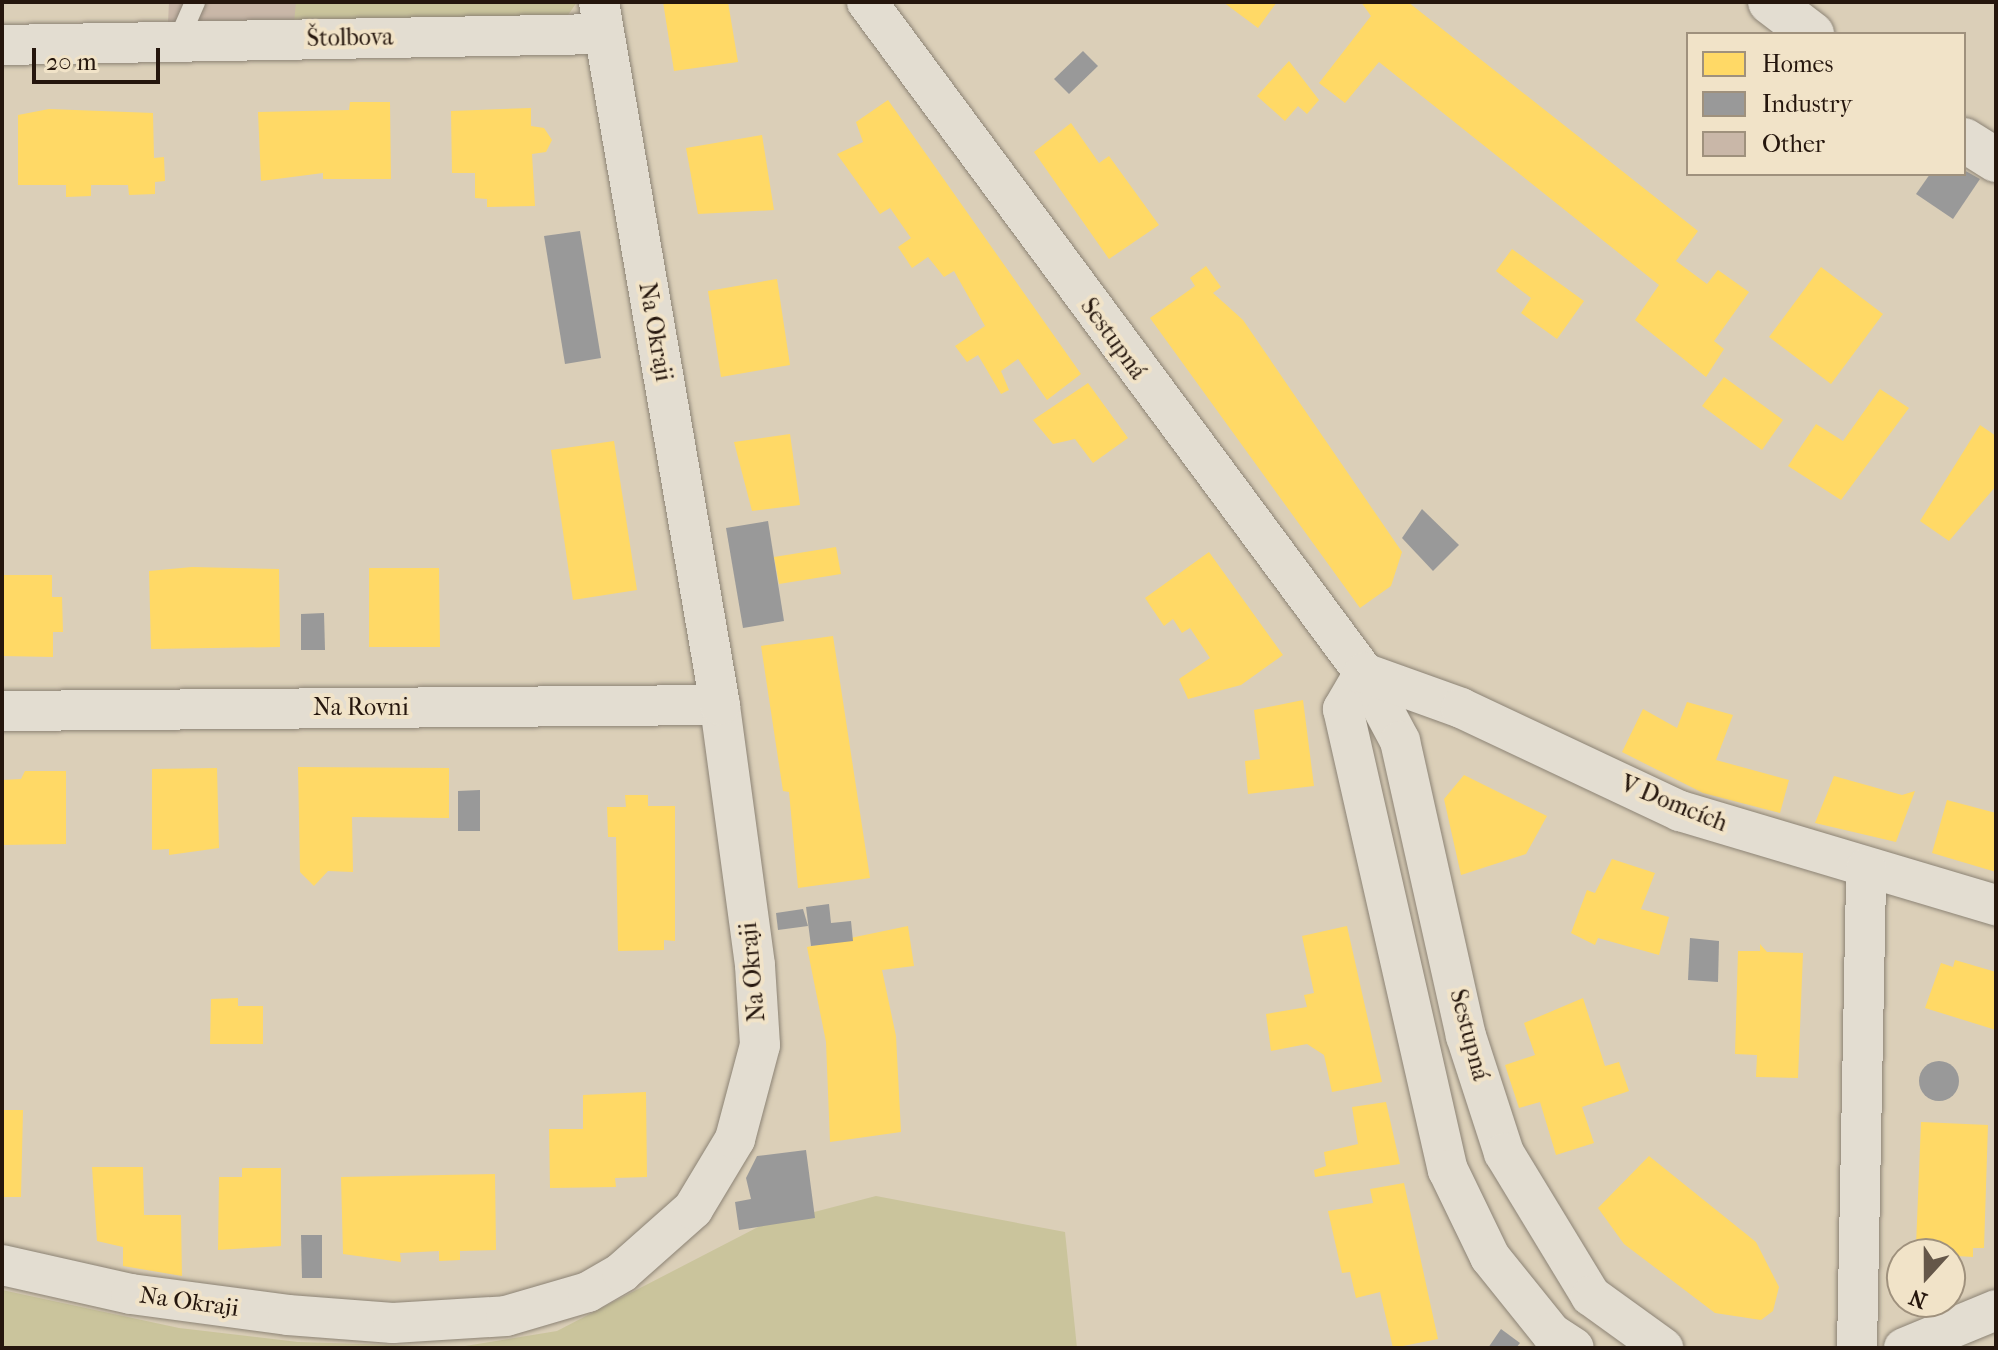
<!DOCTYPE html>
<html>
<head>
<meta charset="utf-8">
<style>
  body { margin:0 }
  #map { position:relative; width:1998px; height:1350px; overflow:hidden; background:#dbcfb8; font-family:"IM FELL French Canon",serif }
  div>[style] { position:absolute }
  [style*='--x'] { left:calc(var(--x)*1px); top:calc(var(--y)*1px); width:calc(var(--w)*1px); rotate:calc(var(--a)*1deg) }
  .green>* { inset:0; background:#cac49c }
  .homes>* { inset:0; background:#ffd966 }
  .industry>* { inset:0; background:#999 }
  .round { border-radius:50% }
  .building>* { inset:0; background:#c9b7a8 }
  .roads { filter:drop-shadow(0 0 2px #8c8375) drop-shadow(0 0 2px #8c8375) }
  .lane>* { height:20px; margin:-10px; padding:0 10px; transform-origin:10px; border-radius:10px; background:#e3ddd1 }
  .street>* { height:40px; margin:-20px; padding:0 20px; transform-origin:20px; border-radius:20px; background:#e3ddd1 }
  .secondary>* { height:44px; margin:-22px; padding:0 22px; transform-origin:22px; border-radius:22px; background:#e3ddd1 }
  span { translate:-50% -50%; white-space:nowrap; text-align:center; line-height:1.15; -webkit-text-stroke:8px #f1e3c8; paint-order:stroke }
  .street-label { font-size:24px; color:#25160d }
  .frame { position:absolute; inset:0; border:4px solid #25160d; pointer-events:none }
  .legend { position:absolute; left:1686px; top:32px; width:280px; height:144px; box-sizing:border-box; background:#f1e3c8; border:2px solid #9f917d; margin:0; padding:10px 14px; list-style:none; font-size:24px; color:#25160d }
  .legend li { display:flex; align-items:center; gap:16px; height:40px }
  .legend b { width:40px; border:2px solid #9f917d }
  .north { position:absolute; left:1886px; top:1238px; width:80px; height:80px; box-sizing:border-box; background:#f1e3c8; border:2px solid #9f917d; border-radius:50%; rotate:201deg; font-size:22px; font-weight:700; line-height:32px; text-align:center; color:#25160d }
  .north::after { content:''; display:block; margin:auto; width:28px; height:36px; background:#655749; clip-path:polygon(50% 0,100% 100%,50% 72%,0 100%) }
  .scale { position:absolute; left:32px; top:48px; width:128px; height:36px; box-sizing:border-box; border:4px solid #25160d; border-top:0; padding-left:10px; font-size:24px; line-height:28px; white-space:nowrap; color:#25160d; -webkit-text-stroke:6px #f1e3c8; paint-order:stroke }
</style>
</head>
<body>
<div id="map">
  <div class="green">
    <div style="clip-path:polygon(249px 2px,577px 2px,566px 18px,201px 20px)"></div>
    <div style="clip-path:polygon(876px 1196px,1065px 1232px,1077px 1348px,2px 1348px,2px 1290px,179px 1328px,298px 1342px,459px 1347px,557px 1331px,760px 1226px)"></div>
  </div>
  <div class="homes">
    <div style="clip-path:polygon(663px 2px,728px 2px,738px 62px,674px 71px)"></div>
    <div style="clip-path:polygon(1223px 2px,1277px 2px,1258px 28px)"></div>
    <div style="clip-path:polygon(1361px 2px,1408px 2px,1698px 231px,1676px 261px,1707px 284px,1718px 270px,1749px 292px,1714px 341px,1724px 349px,1706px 377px,1635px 320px,1659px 285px,1379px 62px,1345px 103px,1319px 83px,1371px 16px)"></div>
    <div style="clip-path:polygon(1289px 61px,1319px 100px,1307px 114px,1298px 106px,1285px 121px,1257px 96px)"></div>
    <div style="clip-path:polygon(888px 100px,1081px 374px,1047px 400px,1018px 359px,1001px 371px,1009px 390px,1001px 394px,978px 355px,967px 362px,955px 346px,985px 326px,954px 271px,944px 277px,928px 257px,912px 268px,898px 247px,911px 238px,890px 208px,880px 214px,837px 154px,863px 142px,856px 122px)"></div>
    <div style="clip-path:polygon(350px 102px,390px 102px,391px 179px,323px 179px,323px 173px,261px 181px,258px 112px,349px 110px)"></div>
    <div style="clip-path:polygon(531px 108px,531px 126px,544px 128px,552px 140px,546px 152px,532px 154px,535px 206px,487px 207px,487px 199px,475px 198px,475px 173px,452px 173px,451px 111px)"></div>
    <div style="clip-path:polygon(49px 109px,153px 113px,154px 158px,164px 157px,165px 181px,155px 182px,155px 194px,129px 195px,128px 185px,91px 185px,91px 196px,66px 197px,66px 185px,18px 185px,18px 115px)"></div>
    <div style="clip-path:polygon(1071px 123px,1099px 163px,1109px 156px,1159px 225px,1109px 259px,1034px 152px)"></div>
    <div style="clip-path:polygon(762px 135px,774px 210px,698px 214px,686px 148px)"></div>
    <div style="clip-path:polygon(1512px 249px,1584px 301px,1557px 339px,1521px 313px,1531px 298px,1496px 271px)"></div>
    <div style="clip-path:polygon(1206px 266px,1221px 287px,1213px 293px,1243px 320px,1402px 552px,1391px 586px,1360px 608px,1150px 318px,1195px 286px,1190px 278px)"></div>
    <div style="clip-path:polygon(1821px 267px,1883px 314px,1831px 384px,1769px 337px)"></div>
    <div style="clip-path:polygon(777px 279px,790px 365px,721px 377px,708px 291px)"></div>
    <div style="clip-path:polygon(1724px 377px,1783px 420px,1762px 450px,1702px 406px)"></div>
    <div style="clip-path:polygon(1088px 383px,1128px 438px,1093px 463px,1075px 439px,1053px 444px,1033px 420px)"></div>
    <div style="clip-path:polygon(1880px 389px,1909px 408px,1841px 500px,1788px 466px,1816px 424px,1843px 441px)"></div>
    <div style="clip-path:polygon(1980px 425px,1996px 436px,1996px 486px,1949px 541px,1920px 521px)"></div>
    <div style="clip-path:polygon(790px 434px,800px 505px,752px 511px,734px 442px)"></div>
    <div style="clip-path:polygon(614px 441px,637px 590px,573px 600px,551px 450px)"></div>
    <div style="clip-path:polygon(836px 547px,841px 574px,779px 584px,774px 557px)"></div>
    <div style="clip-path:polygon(1209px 552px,1283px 655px,1241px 685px,1188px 699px,1179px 679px,1210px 658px,1190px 628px,1182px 633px,1173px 619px,1164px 626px,1145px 598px)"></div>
    <div style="clip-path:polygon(192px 567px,279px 569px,280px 647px,151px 649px,149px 571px)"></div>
    <div style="clip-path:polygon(369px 568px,439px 568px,440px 647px,369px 647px)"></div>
    <div style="clip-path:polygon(2px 575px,52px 575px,52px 597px,62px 597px,63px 632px,53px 632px,53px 657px,2px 656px)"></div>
    <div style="clip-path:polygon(833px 636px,870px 878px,798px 888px,789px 792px,783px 791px,761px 646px)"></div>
    <div style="clip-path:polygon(1303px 700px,1314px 786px,1248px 794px,1245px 761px,1260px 759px,1254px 710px)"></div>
    <div style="clip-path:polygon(1687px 702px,1733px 715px,1716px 760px,1789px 780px,1780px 813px,1703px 793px,1622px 752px,1643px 709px,1677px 728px)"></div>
    <div style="clip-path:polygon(298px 767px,449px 768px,449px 818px,352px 817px,353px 872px,328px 871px,314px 886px,300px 872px)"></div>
    <div style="clip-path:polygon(217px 768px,219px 848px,169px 855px,169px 849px,152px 850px,152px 769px)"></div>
    <div style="clip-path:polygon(25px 771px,66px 771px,66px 844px,2px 845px,2px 780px,21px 779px)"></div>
    <div style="clip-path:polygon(1464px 775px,1547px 816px,1526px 854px,1461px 875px,1444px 799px)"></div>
    <div style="clip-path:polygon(1834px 776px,1902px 795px,1915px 791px,1896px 842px,1815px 823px)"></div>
    <div style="clip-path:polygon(625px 795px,648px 795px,648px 806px,675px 806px,675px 941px,664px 940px,664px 950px,618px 951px,616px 837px,608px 837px,607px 807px,626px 807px)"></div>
    <div style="clip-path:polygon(1947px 800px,1996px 813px,1996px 872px,1932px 853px)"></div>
    <div style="clip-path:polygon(1612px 859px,1655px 873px,1641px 909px,1669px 917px,1659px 955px,1598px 938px,1595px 945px,1571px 933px,1587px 890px,1595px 893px)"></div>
    <div style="clip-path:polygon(908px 926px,914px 966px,882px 970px,896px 1036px,901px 1132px,830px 1142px,826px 1042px,807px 947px)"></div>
    <div style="clip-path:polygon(1347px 926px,1382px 1082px,1332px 1092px,1324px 1055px,1307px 1044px,1271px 1051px,1266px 1014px,1307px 1007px,1304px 995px,1314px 993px,1302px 936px)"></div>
    <div style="clip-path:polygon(1760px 944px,1767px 952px,1803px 953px,1798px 1078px,1756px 1077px,1757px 1055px,1735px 1054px,1738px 951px,1760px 951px)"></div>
    <div style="clip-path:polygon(1955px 960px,1996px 972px,1996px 1030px,1925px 1008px,1941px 963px,1953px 967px)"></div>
    <div style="clip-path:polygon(238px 998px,238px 1006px,263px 1006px,263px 1044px,210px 1044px,211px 999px)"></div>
    <div style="clip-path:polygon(1583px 998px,1605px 1066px,1619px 1062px,1629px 1091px,1582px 1107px,1594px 1143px,1556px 1155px,1540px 1102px,1519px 1108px,1505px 1065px,1535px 1055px,1524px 1023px)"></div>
    <div style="clip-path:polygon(646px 1092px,647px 1177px,615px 1178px,616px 1187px,550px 1188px,549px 1129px,583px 1129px,583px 1095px)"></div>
    <div style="clip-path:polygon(1386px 1102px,1400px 1164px,1315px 1177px,1314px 1170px,1326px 1166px,1324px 1152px,1358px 1144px,1352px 1107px)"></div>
    <div style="clip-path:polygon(2px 1110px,23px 1110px,21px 1197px,2px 1197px)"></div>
    <div style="clip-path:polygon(1921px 1122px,1988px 1125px,1984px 1248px,1973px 1248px,1973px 1257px,1926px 1254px,1927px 1247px,1916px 1246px)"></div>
    <div style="clip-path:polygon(1649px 1156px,1756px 1242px,1779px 1287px,1773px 1311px,1761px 1320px,1715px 1313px,1624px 1244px,1598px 1208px)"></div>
    <div style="clip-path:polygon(92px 1167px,143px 1167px,144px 1215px,181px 1215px,182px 1276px,123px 1266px,123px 1247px,97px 1241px)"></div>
    <div style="clip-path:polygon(242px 1168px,281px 1168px,281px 1246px,218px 1250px,219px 1177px,242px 1177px)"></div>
    <div style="clip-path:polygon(495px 1174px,496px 1250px,460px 1251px,460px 1260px,439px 1261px,439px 1251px,400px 1253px,401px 1262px,343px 1254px,341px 1177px)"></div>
    <div style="clip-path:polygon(1404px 1183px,1438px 1339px,1393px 1348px,1380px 1292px,1356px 1298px,1350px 1272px,1342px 1273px,1328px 1211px,1373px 1203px,1370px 1189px)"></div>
  </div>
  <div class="industry">
    <div style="clip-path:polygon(1083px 51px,1098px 66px,1069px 94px,1054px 79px)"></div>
    <div style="clip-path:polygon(1964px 170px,1980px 179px,1953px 219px,1916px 194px,1930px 174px)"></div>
    <div style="clip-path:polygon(580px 231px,601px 358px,565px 364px,544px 236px)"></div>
    <div style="clip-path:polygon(1422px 509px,1459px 545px,1433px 571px,1402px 538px)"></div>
    <div style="clip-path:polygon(768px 521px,784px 621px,743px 628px,726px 528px)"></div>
    <div style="clip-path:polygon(324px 613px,325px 650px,301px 650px,301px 614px)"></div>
    <div style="clip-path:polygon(480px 790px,480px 831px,458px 831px,458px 791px)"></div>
    <div style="clip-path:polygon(829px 904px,831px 923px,851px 921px,853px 941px,811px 946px,806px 907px)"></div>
    <div style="clip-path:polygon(803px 909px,808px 926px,778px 930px,776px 913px)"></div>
    <div style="clip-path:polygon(1690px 938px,1719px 941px,1718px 982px,1688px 980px)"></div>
    <div class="round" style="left:1919px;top:1061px;width:40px;height:40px"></div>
    <div style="clip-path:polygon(806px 1150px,815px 1218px,739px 1230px,735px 1202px,751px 1199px,746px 1178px,757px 1156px)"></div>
    <div style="clip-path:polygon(301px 1235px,322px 1235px,322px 1278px,302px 1278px)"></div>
    <div style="clip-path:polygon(1501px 1329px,1520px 1343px,1516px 1348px,1488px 1348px)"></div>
  </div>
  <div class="building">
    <div style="clip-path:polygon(169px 2px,296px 2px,294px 23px,168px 23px)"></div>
  </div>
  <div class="roads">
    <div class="lane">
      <div style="--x:178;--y:41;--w:43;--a:-66.4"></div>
    </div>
    <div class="street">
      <div style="--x:867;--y:2;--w:835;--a:53.47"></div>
      <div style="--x:1364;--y:673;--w:77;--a:62.1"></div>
      <div style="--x:1400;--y:741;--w:302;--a:77.4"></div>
      <div style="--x:1466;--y:1036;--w:123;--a:72"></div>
      <div style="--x:1504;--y:1153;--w:167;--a:58.7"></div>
      <div style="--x:1591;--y:1296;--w:89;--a:35.8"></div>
      <div style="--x:2;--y:45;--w:601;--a:-1.05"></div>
      <div style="--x:1364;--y:673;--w:42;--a:120.3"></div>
      <div style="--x:1343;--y:709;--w:473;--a:77.2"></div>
      <div style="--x:1448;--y:1170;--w:97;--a:64.2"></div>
      <div style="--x:1490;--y:1257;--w:97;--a:51.2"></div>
      <div style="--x:1551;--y:1333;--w:27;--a:33"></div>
      <div style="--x:1364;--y:673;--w:103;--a:19.8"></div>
      <div style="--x:1461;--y:708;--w:242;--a:25.2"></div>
      <div style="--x:1680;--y:811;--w:330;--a:16.6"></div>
      <div style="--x:2;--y:711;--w:718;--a:-0.48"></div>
      <div style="--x:2;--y:1265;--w:132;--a:12.7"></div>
      <div style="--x:131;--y:1294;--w:158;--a:7.6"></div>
      <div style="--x:288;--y:1315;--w:105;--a:4.4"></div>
      <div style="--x:393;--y:1323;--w:113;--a:-3.5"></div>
      <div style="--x:506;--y:1316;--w:85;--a:-16.3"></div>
      <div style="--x:588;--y:1292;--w:39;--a:-30"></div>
      <div style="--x:622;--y:1272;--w:95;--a:-41.6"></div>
      <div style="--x:693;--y:1209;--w:82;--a:-59"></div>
      <div style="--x:735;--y:1139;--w:97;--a:-75.1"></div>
      <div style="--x:760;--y:1045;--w:80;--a:-93.6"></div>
      <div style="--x:755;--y:965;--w:262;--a:-97.7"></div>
      <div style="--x:720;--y:705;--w:713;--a:-99.77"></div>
      <div style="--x:1857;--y:1348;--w:480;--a:-88.9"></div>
      <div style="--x:1904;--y:1348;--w:100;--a:-22.4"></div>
    </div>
    <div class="secondary">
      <div style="--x:1770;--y:2;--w:53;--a:37.3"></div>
      <div style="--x:1964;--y:140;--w:38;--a:32"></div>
    </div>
  </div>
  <div class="street-label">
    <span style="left:350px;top:38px;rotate:-1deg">Štolbova</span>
    <span style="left:655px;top:332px;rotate:80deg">Na Okraji</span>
    <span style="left:1113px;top:339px;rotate:54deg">Sestupná</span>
    <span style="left:361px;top:708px">Na Rovni</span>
    <span style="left:1674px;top:804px;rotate:22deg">V Domcích</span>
    <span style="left:753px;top:972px;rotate:-95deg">Na Okraji</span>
    <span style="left:1469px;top:1035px;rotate:75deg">Sestupná</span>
    <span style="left:189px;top:1302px;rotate:8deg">Na Okraji</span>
  </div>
  <div class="frame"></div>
  <ul class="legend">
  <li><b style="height:22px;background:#ffd966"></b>Homes</li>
  <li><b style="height:22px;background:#999"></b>Industry</li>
  <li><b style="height:22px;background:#c9b7a8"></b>Other</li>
  </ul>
  <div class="north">N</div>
  <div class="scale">20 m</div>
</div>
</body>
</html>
